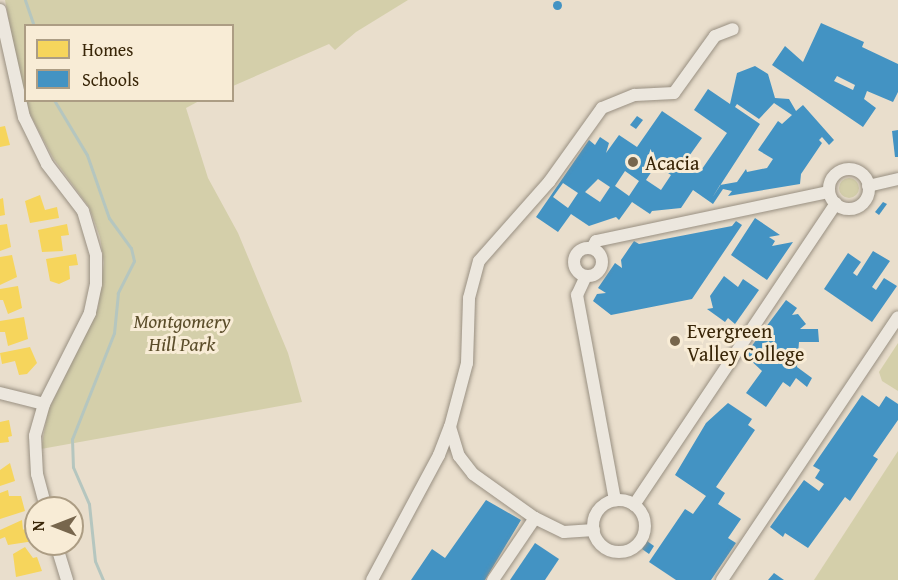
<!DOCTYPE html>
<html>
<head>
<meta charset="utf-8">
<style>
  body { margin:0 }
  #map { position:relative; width:898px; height:580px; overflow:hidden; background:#e9decc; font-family:"Gentium Book Plus",serif }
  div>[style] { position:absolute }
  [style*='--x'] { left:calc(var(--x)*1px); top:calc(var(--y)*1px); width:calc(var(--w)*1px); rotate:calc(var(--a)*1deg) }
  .green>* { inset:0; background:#d4cfaa }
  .round { border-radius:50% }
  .homes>* { inset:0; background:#f6d55c }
  .schools>* { inset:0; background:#4393c3 }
  .stream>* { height:3px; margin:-1.5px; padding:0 1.5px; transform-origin:1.5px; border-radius:1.5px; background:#b5c6bf }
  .roads { filter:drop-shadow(0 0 2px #999082) drop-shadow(0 0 2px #999082) }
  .minor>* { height:12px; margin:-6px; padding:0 6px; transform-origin:6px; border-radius:6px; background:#ece7de }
  .minor>.ring { margin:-6px; padding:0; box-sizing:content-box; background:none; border:12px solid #ece7de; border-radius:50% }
  .dots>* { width:16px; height:16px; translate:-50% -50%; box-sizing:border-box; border:3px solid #f8ecd6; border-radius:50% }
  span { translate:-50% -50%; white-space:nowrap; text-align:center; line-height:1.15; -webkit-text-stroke:6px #f8ecd6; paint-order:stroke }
  .poi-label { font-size:20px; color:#392608 }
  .left { translate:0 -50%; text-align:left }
  .park-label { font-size:20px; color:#5b4d2a; font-style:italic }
  .legend { position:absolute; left:24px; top:24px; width:210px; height:78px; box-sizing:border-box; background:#f8ecd6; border:2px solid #ac9d84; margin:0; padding:8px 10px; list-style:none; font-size:18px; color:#392608 }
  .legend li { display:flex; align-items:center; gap:12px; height:30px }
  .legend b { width:30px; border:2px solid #ac9d84 }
  .north { position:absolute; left:24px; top:496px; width:60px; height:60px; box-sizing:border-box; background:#f8ecd6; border:2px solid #ac9d84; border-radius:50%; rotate:270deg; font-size:16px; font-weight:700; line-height:24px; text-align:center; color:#392608 }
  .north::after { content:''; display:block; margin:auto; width:21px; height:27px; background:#77664d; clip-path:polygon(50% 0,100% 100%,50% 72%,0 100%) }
</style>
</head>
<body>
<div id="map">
  <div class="green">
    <div style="clip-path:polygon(5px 0,408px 0,356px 32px,335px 50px,329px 44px,233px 86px,232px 26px,26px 26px,26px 100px,199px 101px,186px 108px,208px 178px,238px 233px,288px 353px,302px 402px,41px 449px,48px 411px,98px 308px,104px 263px,100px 237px,89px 207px,53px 158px,30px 114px,26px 103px,21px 84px)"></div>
    <div class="round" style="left:839px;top:178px;width:20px;height:20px"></div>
    <div style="clip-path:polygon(898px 343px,898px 391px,882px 381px,879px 372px)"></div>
    <div style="clip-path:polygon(898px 451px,898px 580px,814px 580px)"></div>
  </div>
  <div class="homes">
    <div style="clip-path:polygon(5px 126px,10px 145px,0 147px,0 127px)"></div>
    <div style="clip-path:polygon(40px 195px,45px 210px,57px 207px,59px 218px,30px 223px,25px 201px)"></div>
    <div style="clip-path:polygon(3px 198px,5px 215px,0 216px,0 199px)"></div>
    <div style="clip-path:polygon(7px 224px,11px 247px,0 251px,0 225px)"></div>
    <div style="clip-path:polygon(67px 224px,69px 235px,61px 236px,63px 251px,42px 252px,38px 230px)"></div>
    <div style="clip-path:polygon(76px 254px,78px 265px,69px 266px,70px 279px,59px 284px,50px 281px,46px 259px)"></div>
    <div style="clip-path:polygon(12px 255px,17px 277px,0 285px,0 257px)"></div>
    <div style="clip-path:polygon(18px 286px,22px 308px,8px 314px,3px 300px,0 300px,0 289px)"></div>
    <div style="clip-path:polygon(24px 317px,28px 339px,8px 346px,5px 332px,0 332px,0 321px)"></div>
    <div style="clip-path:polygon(30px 347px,37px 363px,27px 374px,19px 375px,15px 361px,2px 364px,0 353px)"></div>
    <div style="clip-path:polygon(9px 420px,12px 436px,8px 437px,9px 442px,0 443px,0 422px)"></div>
    <div style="clip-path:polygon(10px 463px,15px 481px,0 486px,0 470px)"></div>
    <div style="clip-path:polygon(8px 490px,9px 496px,21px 496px,25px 511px,0 519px,0 493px)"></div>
    <div style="clip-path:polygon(22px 520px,23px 530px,29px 524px,34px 541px,8px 545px,5px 537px,0 539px,0 530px)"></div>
    <div style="clip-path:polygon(25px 547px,33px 558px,37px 557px,42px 571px,16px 577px,13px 554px)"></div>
  </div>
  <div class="schools">
    <div class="round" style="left:552.5px;top:0.5px;width:9px;height:9px"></div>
    <div style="clip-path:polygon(evenodd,821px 23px,864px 42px,862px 47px,898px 64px,898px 92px,893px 102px,867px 91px,864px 99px,876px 108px,863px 127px,772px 65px,785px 46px,803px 62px,821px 23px,837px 76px,855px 85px,853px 90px,834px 81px,837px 76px)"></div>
    <div style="clip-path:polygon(evenodd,755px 66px,768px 74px,775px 98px,789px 99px,796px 111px,803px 105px,834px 140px,829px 145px,822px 137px,819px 140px,822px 143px,801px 174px,800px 184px,728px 196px,732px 191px,723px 189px,713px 204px,693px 190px,681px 208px,652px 211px,650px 214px,632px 202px,619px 220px,616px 217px,589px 226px,571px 214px,558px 232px,536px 217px,589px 140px,595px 145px,600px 137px,609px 143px,606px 153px,619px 135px,637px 147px,662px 111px,702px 138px,687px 159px,702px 169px,727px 133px,694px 110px,708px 89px,730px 104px,737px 73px,755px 66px,774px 103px,792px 115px,782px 124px,778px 121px,758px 150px,773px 159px,767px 168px,747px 172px,746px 169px,737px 182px,720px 185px,712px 198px,760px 124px,735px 107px,737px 104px,759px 119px,774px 103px,755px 66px,656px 165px,671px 175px,661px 190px,646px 180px,656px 165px,755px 66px,625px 171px,639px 181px,629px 196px,615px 186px,625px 171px,755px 66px,598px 179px,610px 187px,600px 202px,585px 192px,598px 179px,755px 66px,563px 183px,578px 193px,568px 208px,553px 197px,563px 183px)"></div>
    <div style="clip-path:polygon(637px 116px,643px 120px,636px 129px,630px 125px)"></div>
    <div style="clip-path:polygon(898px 130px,898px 157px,895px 157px,892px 131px)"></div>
    <div style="clip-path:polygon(883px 202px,887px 204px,879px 215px,875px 212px)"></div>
    <div style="clip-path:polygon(755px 218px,780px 235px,769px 237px,775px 241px,772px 246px,793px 242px,767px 280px,731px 255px)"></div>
    <div style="clip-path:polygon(736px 221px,742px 225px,692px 299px,611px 315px,593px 301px,597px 294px,606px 293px,598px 288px,615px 263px,622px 268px,621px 260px,634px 241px,639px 244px,732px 226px)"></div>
    <div style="clip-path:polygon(873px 251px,890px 261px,872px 287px,876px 290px,884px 278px,897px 286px,872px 322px,824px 289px,848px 253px,861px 262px,853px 273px,857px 276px)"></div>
    <div style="clip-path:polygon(724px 276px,738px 287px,743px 279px,759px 290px,735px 324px,728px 318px,725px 322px,707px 309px,713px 308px,710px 296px)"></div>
    <div style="clip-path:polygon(786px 300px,797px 308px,792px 315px,798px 314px,806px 324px,800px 329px,818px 329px,819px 342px,799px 342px,797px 367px,812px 378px,807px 387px,796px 378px,790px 387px,783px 382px,766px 407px,746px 393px,762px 371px,745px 355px)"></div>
    <div style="clip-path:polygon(862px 395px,879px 407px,886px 396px,898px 404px,898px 420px,873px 456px,878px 459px,850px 501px,845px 497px,808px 548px,785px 533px,783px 537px,770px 527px,804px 480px,819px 491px,824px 484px,815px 478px,820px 470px,813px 466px)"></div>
    <div style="clip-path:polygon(728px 403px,752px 419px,748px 425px,755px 430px,716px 487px,725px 493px,718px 504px,741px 519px,728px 538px,736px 543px,711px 580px,676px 580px,649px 562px,685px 509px,693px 514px,706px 496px,675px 475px,706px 423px)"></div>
    <div style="clip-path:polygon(486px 500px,521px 520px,485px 580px,411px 580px,432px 549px,445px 558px)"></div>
    <div style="clip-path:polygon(647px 541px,654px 546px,649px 554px,642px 549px)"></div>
    <div style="clip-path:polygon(535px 543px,559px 559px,545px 580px,510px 580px)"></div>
    <div style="clip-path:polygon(774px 573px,784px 580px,768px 580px)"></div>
  </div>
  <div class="stream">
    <div style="--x:25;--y:0;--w:28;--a:71"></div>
    <div style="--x:54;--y:100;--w:64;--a:59"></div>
    <div style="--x:87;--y:155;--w:67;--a:70.8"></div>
    <div style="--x:109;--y:218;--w:37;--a:54"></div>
    <div style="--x:131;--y:248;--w:13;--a:77"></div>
    <div style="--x:134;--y:261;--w:36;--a:117"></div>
    <div style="--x:118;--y:293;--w:40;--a:95.7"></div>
    <div style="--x:114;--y:333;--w:114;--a:111.6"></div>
    <div style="--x:72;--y:439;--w:28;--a:88"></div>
    <div style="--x:73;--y:467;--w:40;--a:66.6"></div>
    <div style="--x:89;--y:504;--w:57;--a:84"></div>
    <div style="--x:95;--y:561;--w:21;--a:67"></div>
  </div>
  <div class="roads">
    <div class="minor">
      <div style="--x:0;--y:10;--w:110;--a:77.4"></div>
      <div style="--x:24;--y:117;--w:52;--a:63.9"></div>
      <div style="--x:47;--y:164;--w:59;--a:52.5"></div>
      <div style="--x:83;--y:211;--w:46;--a:73.5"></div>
      <div style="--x:96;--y:255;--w:29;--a:90"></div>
      <div style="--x:96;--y:284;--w:30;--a:102"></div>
      <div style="--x:90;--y:313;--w:102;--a:116.8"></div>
      <div style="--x:44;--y:404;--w:33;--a:106"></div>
      <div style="--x:35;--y:436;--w:38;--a:87"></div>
      <div style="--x:37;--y:474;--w:35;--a:75"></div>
      <div class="ring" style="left:829px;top:169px;width:28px;height:28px"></div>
      <div style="--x:868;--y:186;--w:31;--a:-13"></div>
      <div style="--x:592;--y:248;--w:8;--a:-60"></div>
      <div style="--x:596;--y:241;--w:238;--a:-11.9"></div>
      <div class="ring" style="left:574px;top:248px;width:16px;height:16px"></div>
      <div style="--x:586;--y:276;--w:21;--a:115"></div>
      <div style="--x:577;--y:295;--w:209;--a:79.5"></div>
      <div style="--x:0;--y:393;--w:45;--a:14"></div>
      <div style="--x:450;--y:427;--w:30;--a:73"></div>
      <div style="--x:459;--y:456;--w:23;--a:52"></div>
      <div style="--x:473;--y:474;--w:76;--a:35.4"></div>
      <div style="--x:535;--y:518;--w:32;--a:26"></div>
      <div style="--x:564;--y:532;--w:30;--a:-4"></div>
      <div class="ring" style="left:593px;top:500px;width:40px;height:40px"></div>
      <div style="--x:634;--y:505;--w:363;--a:-56.2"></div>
      <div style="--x:56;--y:544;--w:38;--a:73"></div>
      <div style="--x:372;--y:580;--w:142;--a:-61.8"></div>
      <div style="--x:439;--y:455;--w:30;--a:-69"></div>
      <div style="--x:450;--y:427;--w:66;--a:-75.1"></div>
      <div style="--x:467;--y:363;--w:65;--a:-88.2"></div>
      <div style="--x:469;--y:298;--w:38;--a:-75"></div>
      <div style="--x:479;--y:261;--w:106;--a:-48.5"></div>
      <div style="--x:549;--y:182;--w:91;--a:-54.4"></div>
      <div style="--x:602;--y:108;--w:35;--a:-22"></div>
      <div style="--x:635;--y:95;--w:39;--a:-3"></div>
      <div style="--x:674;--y:93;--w:70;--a:-54.3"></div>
      <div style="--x:715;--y:36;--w:19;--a:-21"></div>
      <div style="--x:493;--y:580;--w:75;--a:-55.9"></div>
      <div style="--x:722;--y:580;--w:316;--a:-56.2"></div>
    </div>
  </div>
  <div class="dots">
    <div style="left:633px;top:162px;background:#77664d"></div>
    <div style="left:675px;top:341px;background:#77664d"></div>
  </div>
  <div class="poi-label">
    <span class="left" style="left:645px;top:162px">Acacia</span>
    <span class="left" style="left:687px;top:342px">Evergreen<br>Valley College</span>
  </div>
  <div class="park-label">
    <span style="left:182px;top:332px">Montgomery<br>Hill Park</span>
  </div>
  <ul class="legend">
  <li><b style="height:16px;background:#f6d55c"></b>Homes</li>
  <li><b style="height:16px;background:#4393c3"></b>Schools</li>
  </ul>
  <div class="north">N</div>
</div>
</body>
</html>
